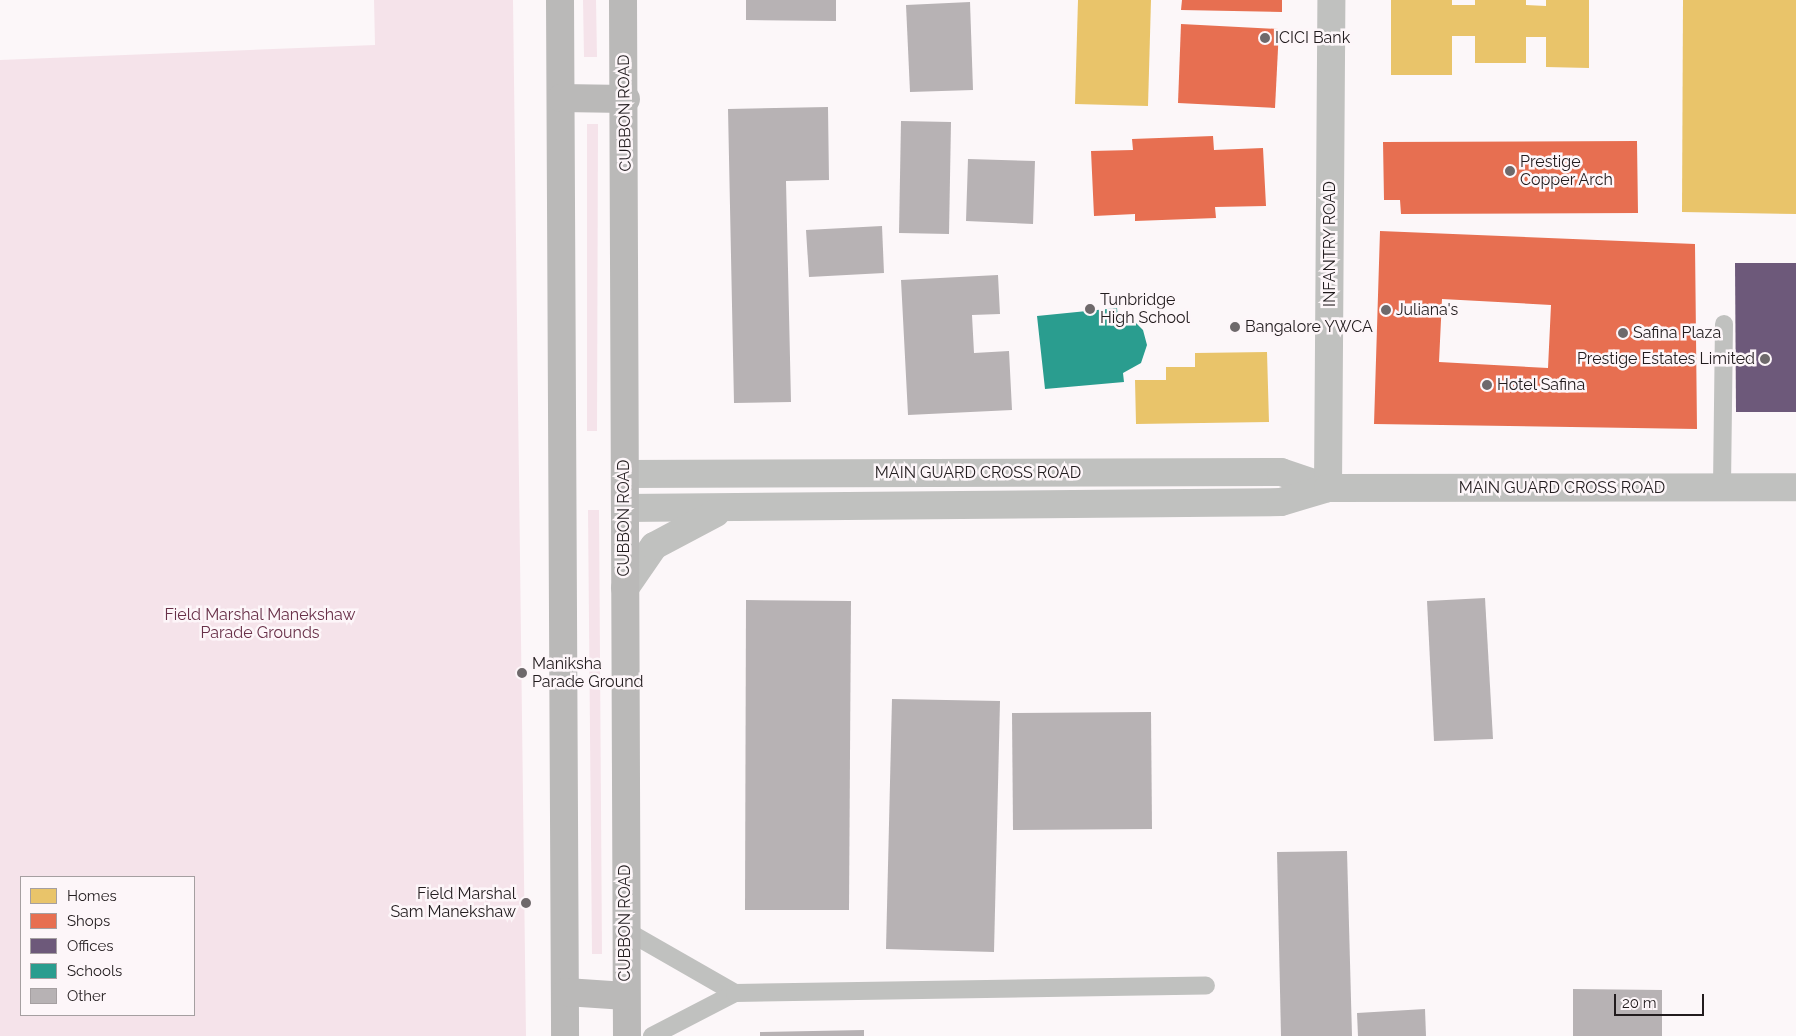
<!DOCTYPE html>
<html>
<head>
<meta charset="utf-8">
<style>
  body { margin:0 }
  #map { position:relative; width:1796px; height:1036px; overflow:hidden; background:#fcf7f9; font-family:Raleway,sans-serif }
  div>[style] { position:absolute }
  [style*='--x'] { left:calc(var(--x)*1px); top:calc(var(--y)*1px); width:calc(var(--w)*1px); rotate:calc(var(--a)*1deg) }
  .green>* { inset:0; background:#f5e3ea }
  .homes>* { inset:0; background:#e9c46a }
  .shops>* { inset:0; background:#e76f51 }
  .offices>* { inset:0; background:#6d597a }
  .schools>* { inset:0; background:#2a9d8f }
  .building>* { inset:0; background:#b7b2b4 }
  .service>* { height:18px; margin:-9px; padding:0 9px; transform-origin:9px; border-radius:9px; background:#c0c1bf }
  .tertiary>* { height:28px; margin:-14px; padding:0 14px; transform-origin:14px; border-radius:14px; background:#c0c1bf }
  .primary>* { height:28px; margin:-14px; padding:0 14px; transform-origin:14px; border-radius:14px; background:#bab9b8 }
  .dots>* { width:14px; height:14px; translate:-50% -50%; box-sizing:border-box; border:2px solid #fdf6f9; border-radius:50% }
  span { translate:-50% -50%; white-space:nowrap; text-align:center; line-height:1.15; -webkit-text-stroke:5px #fdf6f9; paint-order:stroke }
  .poi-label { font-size:16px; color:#221c1e }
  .left { translate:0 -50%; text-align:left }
  .right { translate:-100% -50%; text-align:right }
  .street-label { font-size:16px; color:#221c1e }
  .park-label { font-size:16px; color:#683048 }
  .legend { position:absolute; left:20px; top:876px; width:175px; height:140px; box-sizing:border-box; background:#fdf6f9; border:1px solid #a59fa1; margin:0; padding:6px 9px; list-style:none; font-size:15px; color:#221c1e }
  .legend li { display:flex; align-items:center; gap:10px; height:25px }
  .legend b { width:25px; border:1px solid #a59fa1 }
  .scale { position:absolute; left:1614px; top:994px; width:90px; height:22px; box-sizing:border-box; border:2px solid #221c1e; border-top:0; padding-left:6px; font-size:15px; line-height:18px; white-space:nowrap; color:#221c1e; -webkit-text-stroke:4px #fdf6f9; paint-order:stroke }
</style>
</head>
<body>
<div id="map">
  <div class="green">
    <div style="clip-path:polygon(evenodd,374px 0,513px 0,526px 1036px,0 1036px,0 60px,375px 45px,374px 0,21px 877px,194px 877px,194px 1015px,21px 1015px,21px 877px)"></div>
    <div style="clip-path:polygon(583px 0,596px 0,597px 57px,584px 57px)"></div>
    <div style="clip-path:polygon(587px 124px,598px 124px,597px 431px,587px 431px)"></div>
    <div style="clip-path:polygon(588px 510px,599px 510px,602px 954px,592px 954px)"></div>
  </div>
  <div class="homes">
    <div style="clip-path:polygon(1078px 0,1151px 0,1148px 106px,1075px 104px)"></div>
    <div style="clip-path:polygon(1391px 0,1452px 0,1452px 5px,1475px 5px,1475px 0,1526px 0,1526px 5px,1546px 6px,1546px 0,1589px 0,1589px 68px,1546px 67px,1546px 37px,1526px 37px,1526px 63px,1475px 63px,1475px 36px,1452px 36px,1452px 75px,1391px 75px)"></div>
    <div style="clip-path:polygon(1683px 0,1796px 0,1796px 214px,1682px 212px)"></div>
    <div style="clip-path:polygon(1267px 352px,1269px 422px,1136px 424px,1135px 380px,1166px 380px,1166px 367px,1195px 367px,1195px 353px)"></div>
  </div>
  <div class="shops">
    <div style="clip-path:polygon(1182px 0,1282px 0,1282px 12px,1181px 10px)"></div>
    <div style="clip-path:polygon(1181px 24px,1279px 29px,1275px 108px,1178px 103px)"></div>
    <div style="clip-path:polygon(1213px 136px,1214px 150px,1263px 148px,1266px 206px,1215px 207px,1216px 218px,1135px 221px,1135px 214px,1094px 216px,1091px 151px,1133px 150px,1132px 139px)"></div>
    <div style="clip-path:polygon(1637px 141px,1638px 213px,1401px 214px,1400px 200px,1384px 200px,1383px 142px)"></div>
    <div style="clip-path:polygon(evenodd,1380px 231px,1695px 244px,1697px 429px,1374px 424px,1380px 231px,1442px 299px,1551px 305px,1548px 368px,1439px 362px,1442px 299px)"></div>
  </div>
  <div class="offices">
    <div style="clip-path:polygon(1735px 263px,1796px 263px,1796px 412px,1736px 412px)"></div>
  </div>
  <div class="schools">
    <div style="clip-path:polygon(1117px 308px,1118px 318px,1133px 320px,1143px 330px,1147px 345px,1141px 363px,1123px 373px,1124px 382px,1045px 389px,1037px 316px)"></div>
  </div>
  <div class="building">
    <div style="clip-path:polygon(746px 0,836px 0,836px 21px,746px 20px)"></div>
    <div style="clip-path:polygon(970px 2px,973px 90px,910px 92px,906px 5px)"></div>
    <div style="clip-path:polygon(828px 107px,829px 180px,786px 181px,791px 402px,734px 403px,728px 109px)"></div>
    <div style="clip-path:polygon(901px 121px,951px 122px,949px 234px,899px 233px)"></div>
    <div style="clip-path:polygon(968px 159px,1035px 161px,1033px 224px,966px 221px)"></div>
    <div style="clip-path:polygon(882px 226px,884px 273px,809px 277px,806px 230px)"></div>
    <div style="clip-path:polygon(998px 275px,1000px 314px,972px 315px,974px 353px,1009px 351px,1012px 410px,908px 415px,901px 280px)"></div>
    <div style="clip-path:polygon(1485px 598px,1493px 739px,1434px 741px,1427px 601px)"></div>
    <div style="clip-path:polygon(746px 600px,851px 601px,849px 910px,745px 910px)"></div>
    <div style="clip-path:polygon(892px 699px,1000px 701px,994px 952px,886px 949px)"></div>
    <div style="clip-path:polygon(1151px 712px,1152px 829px,1013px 830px,1012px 713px)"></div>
    <div style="clip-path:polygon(1347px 851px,1352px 1036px,1281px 1036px,1277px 852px)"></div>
    <div style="clip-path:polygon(1573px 989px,1662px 990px,1662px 1036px,1573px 1036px)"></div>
    <div style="clip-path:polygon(1425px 1009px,1426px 1036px,1358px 1036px,1357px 1013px)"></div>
    <div style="clip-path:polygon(864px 1030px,864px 1036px,760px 1036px,760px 1032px)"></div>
  </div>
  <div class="service">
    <div style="--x:1722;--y:487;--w:163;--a:-89.3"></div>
    <div style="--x:625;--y:930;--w:127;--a:29.8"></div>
    <div style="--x:652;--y:1036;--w:93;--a:-27.4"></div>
    <div style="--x:735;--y:993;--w:471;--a:-0.9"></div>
  </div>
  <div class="tertiary">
    <div style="--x:625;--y:474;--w:656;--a:-0.17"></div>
    <div style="--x:1281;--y:472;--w:50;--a:18.8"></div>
    <div style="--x:1328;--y:488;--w:488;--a:-89.6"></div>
    <div style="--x:625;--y:508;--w:656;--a:-0.52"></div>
    <div style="--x:1281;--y:502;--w:49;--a:-16.6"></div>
    <div style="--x:1328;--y:488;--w:468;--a:-0.1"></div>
    <div style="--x:625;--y:588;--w:51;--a:-55.4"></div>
    <div style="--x:654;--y:546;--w:70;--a:-28"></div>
  </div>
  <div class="primary">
    <div style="--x:560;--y:0;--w:1036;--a:89.72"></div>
    <div style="--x:623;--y:0;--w:1036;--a:89.78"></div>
    <div style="--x:561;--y:98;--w:65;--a:0.9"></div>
    <div style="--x:566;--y:992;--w:60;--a:3.8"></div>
  </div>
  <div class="dots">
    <div style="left:1265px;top:38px;background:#6e696b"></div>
    <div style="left:1510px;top:171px;background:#6e696b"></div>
    <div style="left:1090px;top:309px;background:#6e696b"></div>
    <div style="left:1386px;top:310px;background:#6e696b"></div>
    <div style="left:1235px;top:327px;background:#6e696b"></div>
    <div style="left:1623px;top:333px;background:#6e696b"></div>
    <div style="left:1765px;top:359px;background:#6e696b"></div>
    <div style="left:1487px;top:385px;background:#6e696b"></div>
    <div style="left:522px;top:673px;background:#6e696b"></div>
    <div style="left:526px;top:903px;background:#6e696b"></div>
  </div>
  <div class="poi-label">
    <span class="left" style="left:1275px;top:38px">ICICI Bank</span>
    <span class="left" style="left:1520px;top:171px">Prestige<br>Copper Arch</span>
    <span class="left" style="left:1100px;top:309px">Tunbridge<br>High School</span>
    <span class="left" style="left:1396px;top:310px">Juliana's</span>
    <span class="left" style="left:1245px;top:327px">Bangalore YWCA</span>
    <span class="left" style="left:1633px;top:333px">Safina Plaza</span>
    <span class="right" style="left:1755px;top:359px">Prestige Estates Limited</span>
    <span class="left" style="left:1497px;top:385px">Hotel Safina</span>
    <span class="left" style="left:532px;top:673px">Maniksha<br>Parade Ground</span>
    <span class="right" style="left:516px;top:903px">Field Marshal<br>Sam Manekshaw</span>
  </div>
  <div class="street-label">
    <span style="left:625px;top:113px;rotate:-91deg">CUBBON ROAD</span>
    <span style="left:1330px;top:244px;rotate:-90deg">INFANTRY ROAD</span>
    <span style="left:978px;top:473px">MAIN GUARD CROSS ROAD</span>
    <span style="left:1562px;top:488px">MAIN GUARD CROSS ROAD</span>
    <span style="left:624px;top:518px;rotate:-90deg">CUBBON ROAD</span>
    <span style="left:625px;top:923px;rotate:-90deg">CUBBON ROAD</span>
  </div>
  <div class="park-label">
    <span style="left:260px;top:624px">Field Marshal Manekshaw<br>Parade Grounds</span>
  </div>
  <ul class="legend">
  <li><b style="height:14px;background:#e9c46a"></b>Homes</li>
  <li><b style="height:14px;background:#e76f51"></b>Shops</li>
  <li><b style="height:14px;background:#6d597a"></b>Offices</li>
  <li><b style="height:14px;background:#2a9d8f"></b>Schools</li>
  <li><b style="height:14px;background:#b7b2b4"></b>Other</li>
  </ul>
  <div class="scale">20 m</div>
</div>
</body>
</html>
